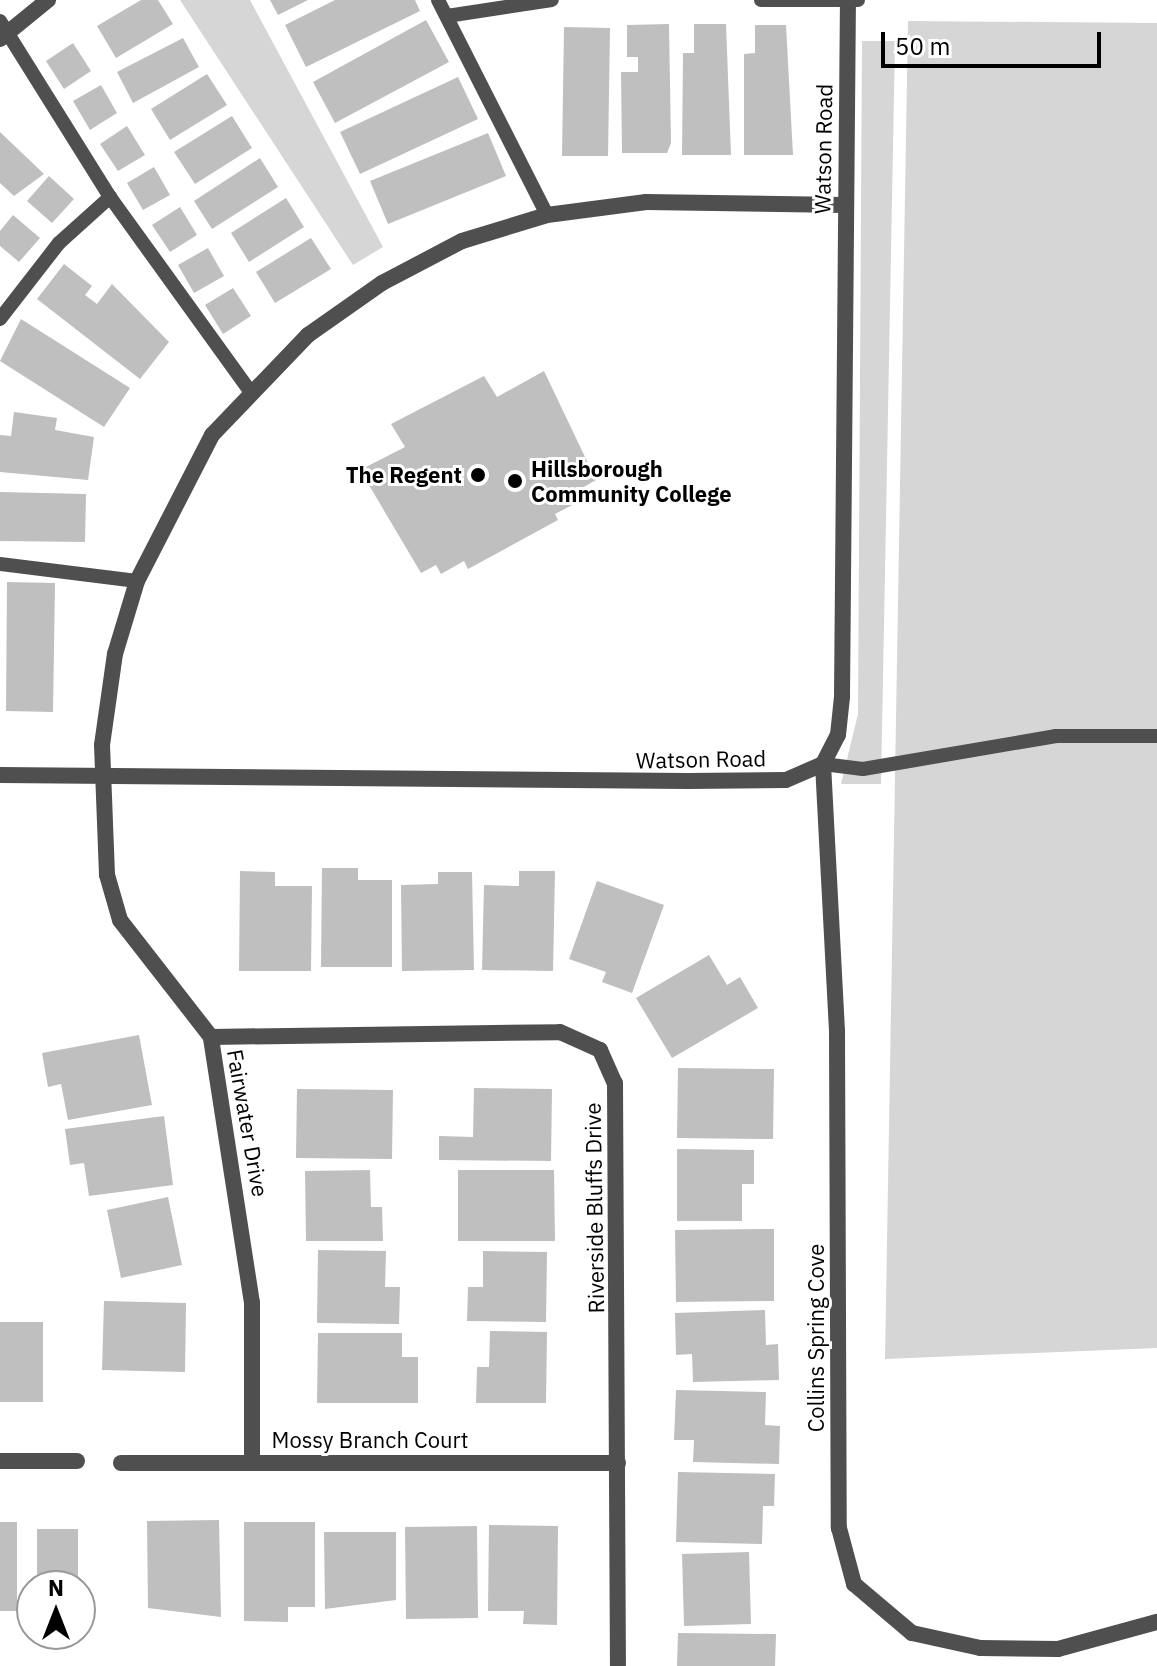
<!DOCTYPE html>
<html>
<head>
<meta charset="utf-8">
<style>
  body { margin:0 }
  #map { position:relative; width:1157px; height:1666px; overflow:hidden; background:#fff; font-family:"IBM Plex Sans",sans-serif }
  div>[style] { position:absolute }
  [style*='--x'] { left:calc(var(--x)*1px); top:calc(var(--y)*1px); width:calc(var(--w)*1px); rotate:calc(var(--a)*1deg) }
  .green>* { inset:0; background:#d6d6d6 }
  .building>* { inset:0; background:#bfbfbf }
  .service>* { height:14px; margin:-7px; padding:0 7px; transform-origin:7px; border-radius:7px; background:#4f4f4f }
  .minor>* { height:16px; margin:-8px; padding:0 8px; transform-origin:8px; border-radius:8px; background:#4f4f4f }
  .dots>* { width:22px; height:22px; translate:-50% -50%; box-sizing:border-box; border:4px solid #fff; border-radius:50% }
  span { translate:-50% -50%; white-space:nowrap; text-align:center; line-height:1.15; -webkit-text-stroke:6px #fff; paint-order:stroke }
  .street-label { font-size:22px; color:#000 }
  .poi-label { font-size:22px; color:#000; font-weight:700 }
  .left { translate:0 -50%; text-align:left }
  .right { translate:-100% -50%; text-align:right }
  .north { position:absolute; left:16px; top:1570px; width:80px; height:80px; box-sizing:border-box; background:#fff; border:2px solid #999; border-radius:50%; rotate:0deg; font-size:22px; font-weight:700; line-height:32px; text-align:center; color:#000 }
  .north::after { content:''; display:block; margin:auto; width:28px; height:36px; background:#000; clip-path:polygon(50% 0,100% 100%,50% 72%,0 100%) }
  .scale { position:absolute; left:881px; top:32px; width:220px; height:36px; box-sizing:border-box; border:4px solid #000; border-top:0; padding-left:10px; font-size:24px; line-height:28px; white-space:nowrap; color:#000; -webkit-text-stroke:6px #fff; paint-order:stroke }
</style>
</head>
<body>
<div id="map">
  <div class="green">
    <div style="clip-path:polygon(180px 0,250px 0,383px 247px,353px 265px)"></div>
    <div style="clip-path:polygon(908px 21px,1157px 23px,1157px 1348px,885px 1359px)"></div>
    <div style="clip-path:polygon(862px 41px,895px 41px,881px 784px,841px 784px,858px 714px)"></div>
  </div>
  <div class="building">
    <div style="clip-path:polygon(141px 0,158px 0,173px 24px,116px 58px,97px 26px)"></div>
    <div style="clip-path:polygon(270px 0,308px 0,278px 15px)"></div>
    <div style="clip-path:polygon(335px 0,415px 0,420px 11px,306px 67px,285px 25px)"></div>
    <div style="clip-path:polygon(426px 20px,449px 62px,335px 123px,313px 82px)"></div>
    <div style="clip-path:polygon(669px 24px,671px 143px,667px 153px,622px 153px,621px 72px,638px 72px,638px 57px,627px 57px,627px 25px)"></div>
    <div style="clip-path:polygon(694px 24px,726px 24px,731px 155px,682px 155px,683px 53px,694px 53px)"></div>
    <div style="clip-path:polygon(755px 25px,786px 25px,793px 155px,744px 155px,744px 54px,755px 53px)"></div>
    <div style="clip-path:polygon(564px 27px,610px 28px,608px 156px,562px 156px)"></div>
    <div style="clip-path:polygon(183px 38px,199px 67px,133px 103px,117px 72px)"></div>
    <div style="clip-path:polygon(73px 43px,91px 71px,64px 89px,46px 61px)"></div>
    <div style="clip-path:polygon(207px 74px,227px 105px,170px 140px,151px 109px)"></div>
    <div style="clip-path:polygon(458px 77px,478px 119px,360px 174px,340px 132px)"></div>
    <div style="clip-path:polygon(101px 85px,117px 113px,90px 130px,73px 101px)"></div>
    <div style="clip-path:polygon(232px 116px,252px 148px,195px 184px,174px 152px)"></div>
    <div style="clip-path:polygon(127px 126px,145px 155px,118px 171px,100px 144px)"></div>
    <div style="clip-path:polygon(0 132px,44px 174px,14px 196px,0 183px)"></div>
    <div style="clip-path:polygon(488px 133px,506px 176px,388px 224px,370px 181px)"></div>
    <div style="clip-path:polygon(260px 158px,278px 187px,212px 229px,194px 201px)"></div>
    <div style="clip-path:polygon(154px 167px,170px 195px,143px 210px,127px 183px)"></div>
    <div style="clip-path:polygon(49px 176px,74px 199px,52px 223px,27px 201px)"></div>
    <div style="clip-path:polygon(286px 198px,304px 227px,249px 262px,231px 233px)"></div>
    <div style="clip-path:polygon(180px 207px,197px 235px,170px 252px,152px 225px)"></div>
    <div style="clip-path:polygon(13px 215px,40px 238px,19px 262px,0 246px,0 231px)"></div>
    <div style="clip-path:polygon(311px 238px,331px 269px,275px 303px,256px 272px)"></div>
    <div style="clip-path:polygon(208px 248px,224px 276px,194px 293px,178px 265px)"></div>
    <div style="clip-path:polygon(64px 264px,92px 286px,85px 295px,97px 304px,112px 284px,169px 342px,140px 379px,37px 299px)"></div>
    <div style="clip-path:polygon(233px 288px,251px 316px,223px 334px,205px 305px)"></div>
    <div style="clip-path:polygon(21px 319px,130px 388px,104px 427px,0 361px)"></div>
    <div style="clip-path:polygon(544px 371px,596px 480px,575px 492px,580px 501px,555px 514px,558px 520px,468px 569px,464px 561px,441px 574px,436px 565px,421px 573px,360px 470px,405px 447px,391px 424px,484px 376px,497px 397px)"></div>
    <div style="clip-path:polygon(14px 412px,57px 418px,55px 430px,94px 437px,88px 480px,0 472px,0 435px,11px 436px)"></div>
    <div style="clip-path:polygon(0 492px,86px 494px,85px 542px,0 541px)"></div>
    <div style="clip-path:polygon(7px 582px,55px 583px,53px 712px,6px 711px)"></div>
    <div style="clip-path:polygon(322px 868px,358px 868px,358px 880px,392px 880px,392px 967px,321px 967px)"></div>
    <div style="clip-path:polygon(240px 871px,275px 872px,275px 886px,312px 886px,311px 971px,239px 971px)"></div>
    <div style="clip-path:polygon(519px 871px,555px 871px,553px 971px,482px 970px,484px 885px,519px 886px)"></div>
    <div style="clip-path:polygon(438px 872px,472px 872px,474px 970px,402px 971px,401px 885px,438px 884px)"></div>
    <div style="clip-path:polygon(597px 881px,664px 905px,632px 993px,602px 982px,606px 972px,569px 959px)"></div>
    <div style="clip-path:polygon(709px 955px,727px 985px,740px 977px,758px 1008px,672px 1058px,636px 998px)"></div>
    <div style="clip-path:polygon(139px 1035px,152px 1105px,68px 1120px,61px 1084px,48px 1087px,42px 1053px)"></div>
    <div style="clip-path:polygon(678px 1068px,774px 1069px,773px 1139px,677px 1138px)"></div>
    <div style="clip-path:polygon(474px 1088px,552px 1089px,551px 1161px,439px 1160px,439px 1136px,473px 1137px)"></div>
    <div style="clip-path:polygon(297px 1089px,393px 1090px,392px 1159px,296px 1158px)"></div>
    <div style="clip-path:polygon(164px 1116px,173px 1185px,89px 1196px,84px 1163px,70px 1165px,65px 1129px)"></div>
    <div style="clip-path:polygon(677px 1149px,754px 1150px,754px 1184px,742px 1184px,742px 1221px,677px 1221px)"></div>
    <div style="clip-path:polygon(370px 1170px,371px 1207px,382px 1207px,383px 1241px,306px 1241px,305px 1171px)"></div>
    <div style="clip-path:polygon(458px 1170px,554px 1170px,555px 1241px,458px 1241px)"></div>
    <div style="clip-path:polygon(168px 1197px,182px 1265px,121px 1278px,107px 1210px)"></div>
    <div style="clip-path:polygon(774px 1229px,774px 1301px,676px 1302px,675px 1230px)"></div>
    <div style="clip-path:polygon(318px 1250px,386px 1251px,385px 1287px,400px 1287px,399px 1324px,317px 1323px)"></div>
    <div style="clip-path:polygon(483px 1251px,547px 1252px,546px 1322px,467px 1321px,468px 1287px,483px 1287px)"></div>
    <div style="clip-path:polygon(104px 1301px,186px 1303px,185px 1372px,102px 1370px)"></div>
    <div style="clip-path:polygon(765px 1310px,766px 1345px,778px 1344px,779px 1380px,693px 1382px,692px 1354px,676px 1355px,675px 1313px)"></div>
    <div style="clip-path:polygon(0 1322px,43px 1322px,43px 1402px,0 1402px)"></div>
    <div style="clip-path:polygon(490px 1331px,547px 1332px,546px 1403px,476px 1403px,477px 1367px,489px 1367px)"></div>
    <div style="clip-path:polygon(318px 1333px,402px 1333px,402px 1357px,418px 1357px,418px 1403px,317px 1403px)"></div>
    <div style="clip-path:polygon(676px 1390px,766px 1392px,765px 1425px,780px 1426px,779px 1464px,693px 1462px,694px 1440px,674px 1440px)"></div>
    <div style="clip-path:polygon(678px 1472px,775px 1474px,774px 1506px,763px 1506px,762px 1544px,676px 1542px)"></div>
    <div style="clip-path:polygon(219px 1520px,221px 1617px,148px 1608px,147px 1521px)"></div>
    <div style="clip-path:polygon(0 1522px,17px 1522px,17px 1611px,0 1611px)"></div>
    <div style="clip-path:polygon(244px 1522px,315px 1522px,315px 1607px,288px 1607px,288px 1622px,244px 1621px)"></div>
    <div style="clip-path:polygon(489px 1525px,558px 1526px,557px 1625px,523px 1624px,524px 1611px,488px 1611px)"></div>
    <div style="clip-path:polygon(477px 1526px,478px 1618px,406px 1619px,405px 1527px)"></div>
    <div style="clip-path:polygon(37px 1529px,78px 1529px,78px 1586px,37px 1586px)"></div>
    <div style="clip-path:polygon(324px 1532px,396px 1532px,396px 1600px,325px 1609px)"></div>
    <div style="clip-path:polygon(749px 1552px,751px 1624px,684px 1626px,682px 1554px)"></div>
    <div style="clip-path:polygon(678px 1633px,776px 1634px,775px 1666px,677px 1666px)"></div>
  </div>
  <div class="service">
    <div style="--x:438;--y:0;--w:241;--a:63.1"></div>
    <div style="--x:761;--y:0;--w:97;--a:0"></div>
    <div style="--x:447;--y:16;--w:106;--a:-8.7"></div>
    <div style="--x:0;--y:21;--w:208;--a:58"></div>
    <div style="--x:110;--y:197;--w:239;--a:54.2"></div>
    <div style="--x:0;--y:319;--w:96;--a:-52.2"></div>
    <div style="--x:59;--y:243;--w:69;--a:-42"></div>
    <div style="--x:0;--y:564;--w:138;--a:7.1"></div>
    <div style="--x:823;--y:764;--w:40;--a:7.1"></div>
    <div style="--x:863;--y:769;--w:196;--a:-9.7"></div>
    <div style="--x:1056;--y:736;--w:101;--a:0"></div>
  </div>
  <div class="minor">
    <div style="--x:0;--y:39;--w:62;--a:-39.1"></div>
    <div style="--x:823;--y:764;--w:267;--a:87"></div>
    <div style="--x:837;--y:1031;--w:497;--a:89.8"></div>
    <div style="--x:839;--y:1528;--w:58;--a:75"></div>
    <div style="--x:854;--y:1584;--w:76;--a:40.2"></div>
    <div style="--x:912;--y:1633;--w:70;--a:12.4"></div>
    <div style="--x:980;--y:1648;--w:78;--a:0.7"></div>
    <div style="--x:1058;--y:1649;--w:103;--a:-15.3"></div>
    <div style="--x:0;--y:775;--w:688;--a:0.5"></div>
    <div style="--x:688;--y:781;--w:98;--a:-0.6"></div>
    <div style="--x:786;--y:780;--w:40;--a:-23.4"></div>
    <div style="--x:823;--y:764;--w:33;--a:-63"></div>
    <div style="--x:838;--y:735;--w:38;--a:-84"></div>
    <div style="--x:842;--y:697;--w:697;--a:-89.51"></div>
    <div style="--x:211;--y:1037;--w:349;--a:-0.8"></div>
    <div style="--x:560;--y:1032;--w:44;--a:24.2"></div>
    <div style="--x:600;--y:1050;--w:36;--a:66"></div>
    <div style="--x:615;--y:1083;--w:583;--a:89.71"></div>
    <div style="--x:0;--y:1461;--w:77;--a:0"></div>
    <div style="--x:252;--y:1462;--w:159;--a:-90"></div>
    <div style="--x:252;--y:1303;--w:269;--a:-98.8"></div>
    <div style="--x:211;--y:1037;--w:148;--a:-127.9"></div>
    <div style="--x:120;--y:920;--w:47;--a:-106.1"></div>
    <div style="--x:107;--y:875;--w:130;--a:-92.2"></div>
    <div style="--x:102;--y:745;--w:92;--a:-81.9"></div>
    <div style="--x:115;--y:654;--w:76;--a:-73.2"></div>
    <div style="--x:137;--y:581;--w:164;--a:-62.8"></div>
    <div style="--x:212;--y:435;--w:139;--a:-46.2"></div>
    <div style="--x:308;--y:335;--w:90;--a:-35.1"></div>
    <div style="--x:382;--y:283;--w:90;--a:-27.7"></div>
    <div style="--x:462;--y:241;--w:89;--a:-17"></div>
    <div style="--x:547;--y:215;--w:100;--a:-7.5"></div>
    <div style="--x:646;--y:202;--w:198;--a:0.9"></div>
    <div style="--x:121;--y:1463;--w:497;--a:0"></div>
  </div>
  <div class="dots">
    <div style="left:478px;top:475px;background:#000"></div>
    <div style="left:515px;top:481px;background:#000"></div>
  </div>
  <div class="street-label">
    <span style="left:823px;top:149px;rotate:-89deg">Watson Road</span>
    <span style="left:701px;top:759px;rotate:-1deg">Watson Road</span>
    <span style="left:248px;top:1123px;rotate:80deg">Fairwater Drive</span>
    <span style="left:594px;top:1208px;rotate:-91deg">Riverside Bluffs Drive</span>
    <span style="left:816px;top:1338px;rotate:-90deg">Collins Spring Cove</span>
    <span style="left:370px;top:1440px">Mossy Branch Court</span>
  </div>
  <div class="poi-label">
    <span class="left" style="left:531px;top:481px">Hillsborough<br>Community College</span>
    <span class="right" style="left:462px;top:475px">The Regent</span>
  </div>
  <div class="north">N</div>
  <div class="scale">50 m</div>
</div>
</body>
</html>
